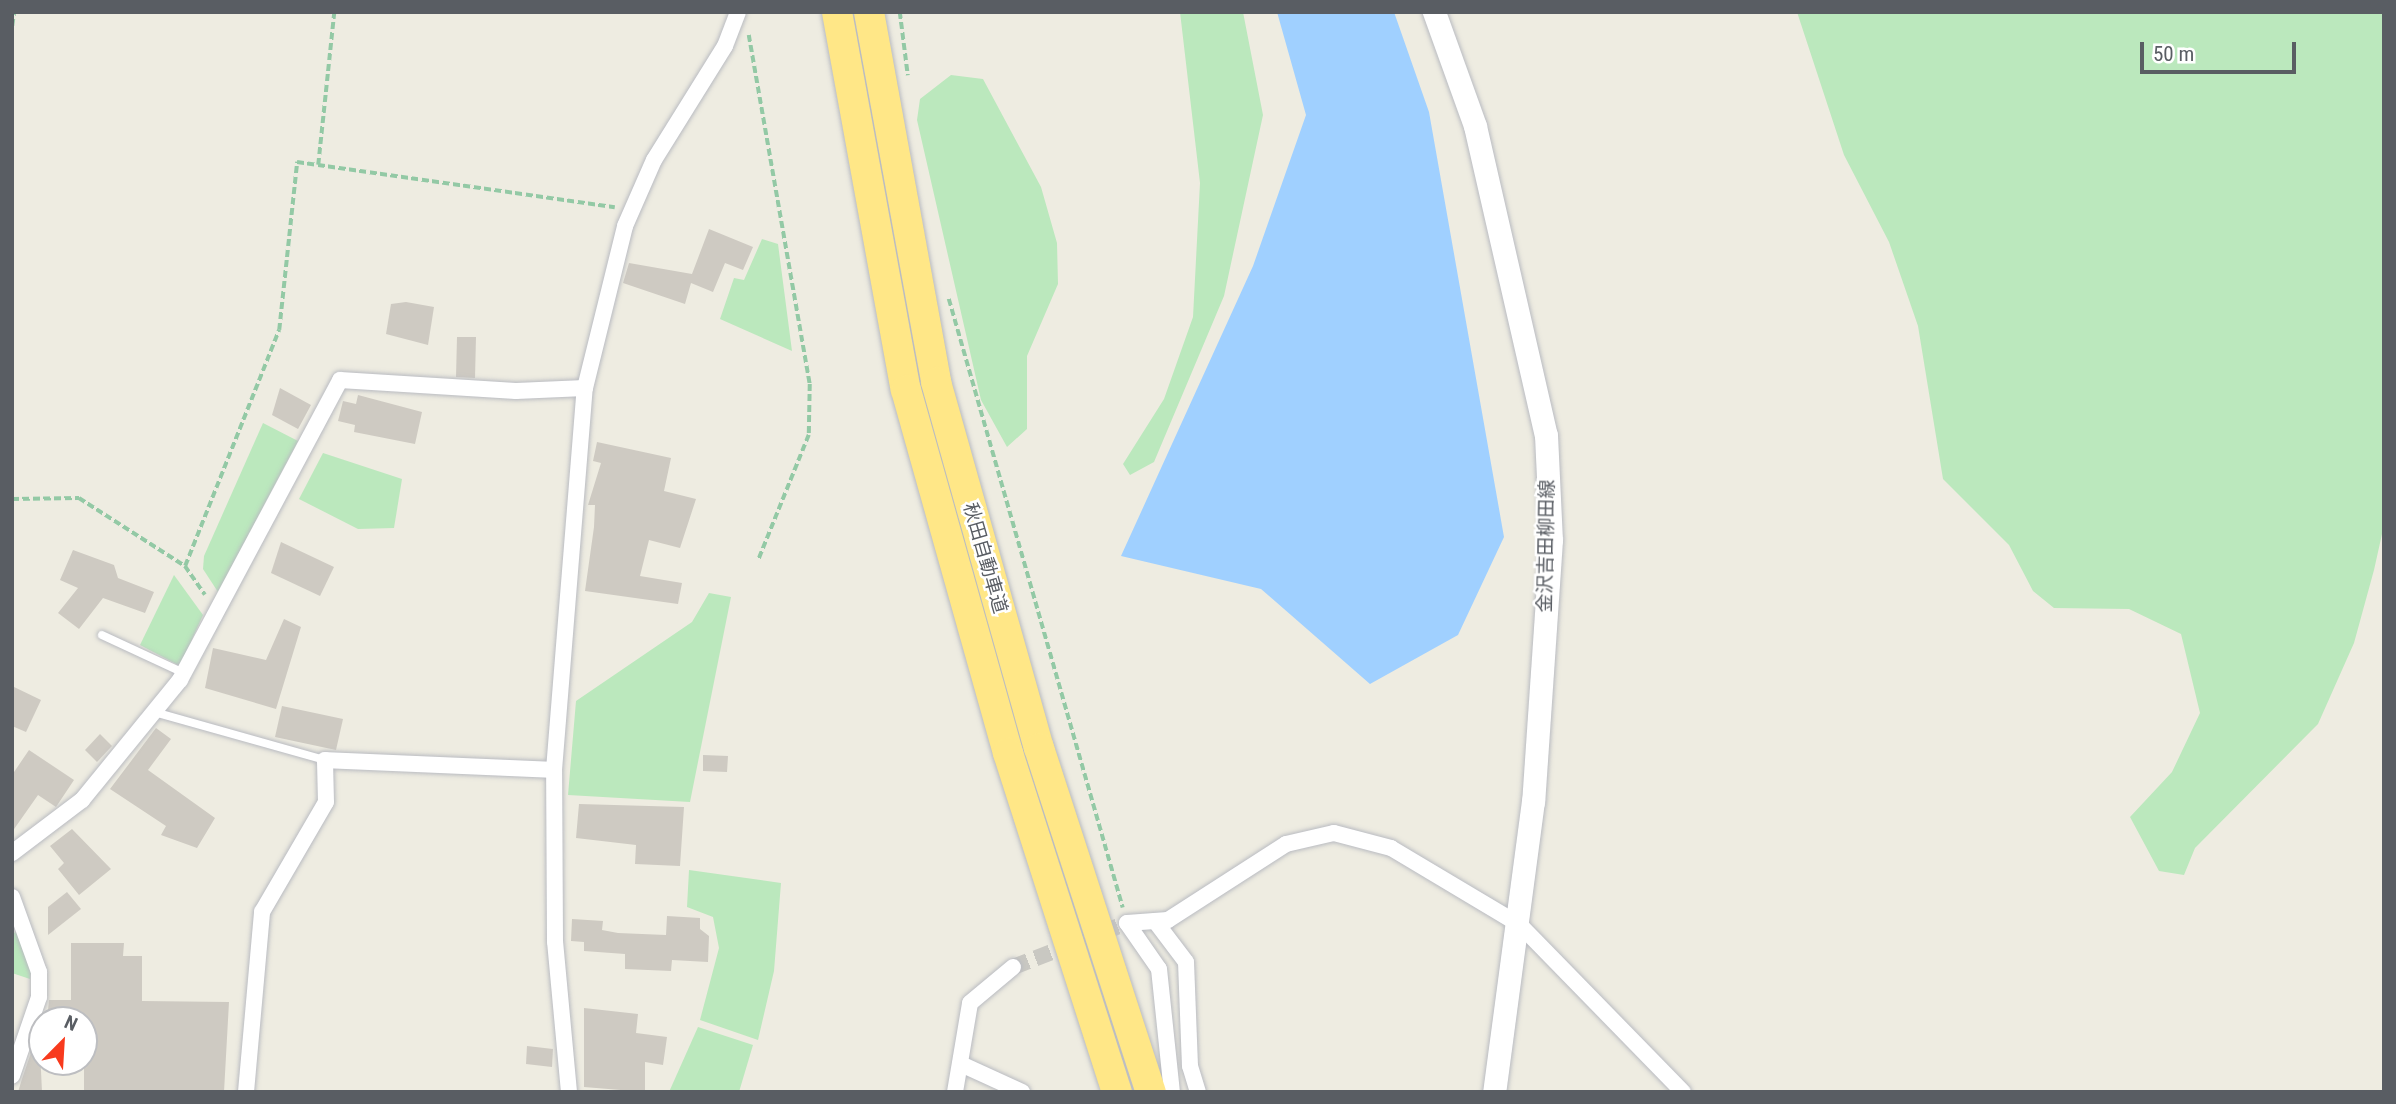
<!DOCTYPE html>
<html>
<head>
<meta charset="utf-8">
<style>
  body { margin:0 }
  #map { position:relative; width:2396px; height:1104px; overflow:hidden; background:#eeece1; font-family:"Roboto Condensed","Noto Sans JP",sans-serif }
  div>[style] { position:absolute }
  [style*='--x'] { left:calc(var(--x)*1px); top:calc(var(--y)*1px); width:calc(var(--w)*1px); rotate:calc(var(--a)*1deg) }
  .green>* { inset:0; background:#bbe8bd }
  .water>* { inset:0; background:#a0d0ff }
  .building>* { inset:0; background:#cecac2 }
  .street-tunnel>* { height:16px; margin-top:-8px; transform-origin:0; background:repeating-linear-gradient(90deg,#c9c8c2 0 16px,transparent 0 24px) }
  .path>* { height:3.5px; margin-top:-1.75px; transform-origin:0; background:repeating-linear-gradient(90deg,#93c9a5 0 7px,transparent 0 10.5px) }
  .roads { filter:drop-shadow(0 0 2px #b9bbc1) drop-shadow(0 0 2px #b9bbc1) }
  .lane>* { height:8px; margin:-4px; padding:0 4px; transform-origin:4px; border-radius:4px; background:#fff }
  .street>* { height:16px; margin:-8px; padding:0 8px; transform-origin:8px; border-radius:8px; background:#fff }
  .secondary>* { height:23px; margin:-11.5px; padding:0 11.5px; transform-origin:11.5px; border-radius:11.5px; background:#fff }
  .highway>* { height:30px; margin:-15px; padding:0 15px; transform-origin:15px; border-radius:15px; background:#ffe787 }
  span { translate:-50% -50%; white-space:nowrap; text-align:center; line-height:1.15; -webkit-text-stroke:5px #fff; paint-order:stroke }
  .street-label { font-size:19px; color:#595d63 }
  .frame { position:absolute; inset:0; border:14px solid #595d63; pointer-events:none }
  .north { position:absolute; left:28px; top:1006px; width:70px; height:70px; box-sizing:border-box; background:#fff; border:2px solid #bdbec1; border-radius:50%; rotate:24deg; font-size:19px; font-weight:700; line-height:28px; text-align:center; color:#595d63 }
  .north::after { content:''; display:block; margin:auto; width:24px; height:32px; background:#f83a1d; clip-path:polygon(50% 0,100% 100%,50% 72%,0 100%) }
  .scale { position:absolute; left:2140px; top:42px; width:156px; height:32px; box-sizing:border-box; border:4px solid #595d63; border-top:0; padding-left:9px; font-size:21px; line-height:24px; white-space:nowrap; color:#595d63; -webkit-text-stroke:5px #fff; paint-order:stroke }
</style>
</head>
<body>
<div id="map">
  <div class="green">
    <div style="clip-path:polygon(1180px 12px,1243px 12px,1263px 115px,1224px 296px,1154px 462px,1130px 475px,1123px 464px,1164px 399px,1193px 317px,1200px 183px)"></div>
    <div style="clip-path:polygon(1797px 12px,2384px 12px,2384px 525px,2374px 570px,2354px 643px,2318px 724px,2195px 848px,2184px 875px,2159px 871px,2130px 817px,2172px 772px,2200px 713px,2181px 634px,2129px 609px,2054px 608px,2033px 591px,2009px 545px,1943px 479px,1918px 326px,1889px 242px,1844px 155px)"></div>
    <div style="clip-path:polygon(951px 75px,983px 79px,1041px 187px,1057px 243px,1058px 284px,1027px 356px,1027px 429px,1007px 447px,981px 400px,917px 120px,920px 99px)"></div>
    <div style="clip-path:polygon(762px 239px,778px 244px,792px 351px,720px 319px,734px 278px,744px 280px)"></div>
    <div style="clip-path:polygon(263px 423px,298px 441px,218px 592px,203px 569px,204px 556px)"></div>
    <div style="clip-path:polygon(323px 453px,402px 479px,394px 528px,358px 529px,299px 499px)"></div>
    <div style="clip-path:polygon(174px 575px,203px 615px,180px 666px,140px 645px)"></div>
    <div style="clip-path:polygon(709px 593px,731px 597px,690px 802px,568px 795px,576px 701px,692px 622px)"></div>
    <div style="clip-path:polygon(689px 870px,781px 883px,774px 971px,758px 1040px,700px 1020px,719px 948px,713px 917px,687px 907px)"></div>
    <div style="clip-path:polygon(20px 930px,31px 965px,30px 979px,12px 973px,12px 934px)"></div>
    <div style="clip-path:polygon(698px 1027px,753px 1045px,739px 1092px,669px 1092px)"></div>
  </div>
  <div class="water">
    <div style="clip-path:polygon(1277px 12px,1394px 12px,1429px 112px,1504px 537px,1458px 635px,1370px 684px,1261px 589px,1121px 556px,1253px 266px,1306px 115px)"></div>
  </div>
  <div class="building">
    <div style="clip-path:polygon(709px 229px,753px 247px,743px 270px,725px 263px,713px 292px,691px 283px,685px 304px,623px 283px,629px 263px,692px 274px)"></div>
    <div style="clip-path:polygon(406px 302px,434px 307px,428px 345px,386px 334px,391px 304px)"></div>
    <div style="clip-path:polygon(457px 337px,476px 337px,475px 378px,456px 377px)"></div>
    <div style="clip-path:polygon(280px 388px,311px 405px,298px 429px,272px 415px)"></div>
    <div style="clip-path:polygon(358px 395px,422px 412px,415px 444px,354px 432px,355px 425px,338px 421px,343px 401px,356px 404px)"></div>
    <div style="clip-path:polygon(597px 442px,671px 458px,664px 491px,696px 499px,680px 548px,649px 540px,640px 576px,682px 583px,678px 604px,585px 591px,594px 527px,595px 505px,588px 505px,601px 463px,593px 461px)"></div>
    <div style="clip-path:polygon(281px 542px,334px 567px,320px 596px,271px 573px)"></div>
    <div style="clip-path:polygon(73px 550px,114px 565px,118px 578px,154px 592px,145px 613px,103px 598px,79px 629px,58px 613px,78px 588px,60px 580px)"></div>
    <div style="clip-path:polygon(284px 619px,301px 627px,276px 709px,205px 688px,213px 648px,266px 660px)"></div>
    <div style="clip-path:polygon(12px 686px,41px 700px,26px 732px,12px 726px)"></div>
    <div style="clip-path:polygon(282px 706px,343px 719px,336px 750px,275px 737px)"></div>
    <div style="clip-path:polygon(156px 728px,171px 739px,148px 770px,215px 818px,197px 848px,161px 835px,166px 826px,110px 789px)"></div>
    <div style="clip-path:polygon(100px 734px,112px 746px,97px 762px,85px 750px)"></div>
    <div style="clip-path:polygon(29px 750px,74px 780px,56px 807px,38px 795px,12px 832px,12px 775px)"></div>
    <div style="clip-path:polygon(703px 755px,728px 756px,727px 772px,703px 771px)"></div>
    <div style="clip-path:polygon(579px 804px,684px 807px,680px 866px,635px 864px,636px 845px,576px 838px)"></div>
    <div style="clip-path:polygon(72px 829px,111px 869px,79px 895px,58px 869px,64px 863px,50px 846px)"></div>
    <div style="clip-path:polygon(67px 892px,81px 909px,48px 935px,48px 907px)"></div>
    <div style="clip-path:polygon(667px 916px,700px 918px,700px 929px,709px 936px,708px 962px,672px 960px,671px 971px,625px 969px,625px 954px,584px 951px,584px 942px,571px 941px,572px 919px,603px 921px,602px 930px,618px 933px,666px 935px)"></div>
    <div style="clip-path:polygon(71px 943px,124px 943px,123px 956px,142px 956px,142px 1001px,229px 1002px,224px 1092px,84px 1092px,84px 1020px,47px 1020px,49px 1000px,71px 1000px)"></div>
    <div style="clip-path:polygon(584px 1008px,638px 1014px,636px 1033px,667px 1037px,663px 1065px,645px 1062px,645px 1092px,584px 1087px)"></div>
    <div style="clip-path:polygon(39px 1029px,42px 1092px,18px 1092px,22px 1079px)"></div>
    <div style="clip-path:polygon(527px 1046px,553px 1049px,552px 1067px,526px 1064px)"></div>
  </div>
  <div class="street-tunnel">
    <div style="--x:1013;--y:967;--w:122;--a:-21.1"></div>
  </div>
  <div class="path">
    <div style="--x:900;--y:12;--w:64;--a:82.8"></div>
    <div style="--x:12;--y:26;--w:14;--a:-82"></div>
    <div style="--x:749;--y:35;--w:354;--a:80.1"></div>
    <div style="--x:810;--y:384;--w:51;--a:91.1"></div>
    <div style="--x:809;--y:435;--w:134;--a:112"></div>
    <div style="--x:318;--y:165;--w:154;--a:-84"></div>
    <div style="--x:949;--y:299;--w:633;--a:74.05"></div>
    <div style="--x:12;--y:499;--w:67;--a:-0.9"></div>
    <div style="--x:79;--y:498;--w:126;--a:32.7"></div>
    <div style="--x:185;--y:566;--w:35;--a:55"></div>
    <div style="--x:185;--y:566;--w:254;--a:-68.3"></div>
    <div style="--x:279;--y:330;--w:169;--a:-83.9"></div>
    <div style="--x:297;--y:162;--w:321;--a:8.1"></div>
  </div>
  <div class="roads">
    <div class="lane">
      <div style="--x:102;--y:635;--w:90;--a:24.9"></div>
      <div style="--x:154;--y:712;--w:178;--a:15.7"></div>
    </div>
    <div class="street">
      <div style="--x:12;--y:853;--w:88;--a:-37.1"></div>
      <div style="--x:82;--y:800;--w:155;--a:-50.8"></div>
      <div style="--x:180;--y:680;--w:340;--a:-61.9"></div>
      <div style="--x:340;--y:380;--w:176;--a:3.6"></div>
      <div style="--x:516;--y:391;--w:69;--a:-2.5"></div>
      <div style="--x:12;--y:897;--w:80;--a:70.2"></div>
      <div style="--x:39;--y:972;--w:25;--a:90"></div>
      <div style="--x:39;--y:997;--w:83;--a:108.9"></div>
      <div style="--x:1155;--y:921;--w:51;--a:52.9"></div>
      <div style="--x:1186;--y:962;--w:104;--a:87.8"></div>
      <div style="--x:1190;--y:1066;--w:27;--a:73"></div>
      <div style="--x:1127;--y:923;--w:41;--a:-4.2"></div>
      <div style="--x:1168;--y:920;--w:140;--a:-32.8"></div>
      <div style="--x:1286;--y:844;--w:49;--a:-12.9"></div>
      <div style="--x:1334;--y:833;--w:59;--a:14.7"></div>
      <div style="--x:1391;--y:848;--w:150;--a:30.8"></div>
      <div style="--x:1520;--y:925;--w:233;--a:45.7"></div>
      <div style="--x:1127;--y:923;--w:56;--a:55.2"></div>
      <div style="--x:1159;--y:969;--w:124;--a:84"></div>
      <div style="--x:963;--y:1065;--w:65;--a:24.6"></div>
      <div style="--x:246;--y:1092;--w:181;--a:-84.9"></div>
      <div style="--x:262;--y:912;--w:127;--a:-59.8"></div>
      <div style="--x:326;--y:802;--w:42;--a:-91.4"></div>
      <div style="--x:325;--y:760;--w:229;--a:2.5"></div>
      <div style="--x:569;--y:1092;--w:151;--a:-95.3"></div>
      <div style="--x:555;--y:942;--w:172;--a:-90.3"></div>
      <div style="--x:554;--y:770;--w:383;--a:-85.4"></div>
      <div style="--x:585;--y:388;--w:167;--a:-76.1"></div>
      <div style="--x:625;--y:226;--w:72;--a:-66.3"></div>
      <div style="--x:654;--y:160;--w:134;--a:-58.1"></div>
      <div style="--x:725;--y:46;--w:36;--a:-69"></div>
      <div style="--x:955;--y:1092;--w:90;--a:-80.4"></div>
      <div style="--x:970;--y:1003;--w:56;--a:-39.9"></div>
    </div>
    <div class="secondary">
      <div style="--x:1434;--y:12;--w:121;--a:70.2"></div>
      <div style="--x:1475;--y:126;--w:317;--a:77.1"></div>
      <div style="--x:1546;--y:435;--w:105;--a:87.3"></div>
      <div style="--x:1551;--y:540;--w:262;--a:93.9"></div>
      <div style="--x:1533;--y:801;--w:294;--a:97.6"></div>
    </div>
    <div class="highway">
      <div style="--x:837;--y:12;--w:384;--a:79.7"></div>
      <div style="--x:906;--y:390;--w:377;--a:74.3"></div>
      <div style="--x:1008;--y:753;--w:356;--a:72.2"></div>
      <div style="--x:869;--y:12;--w:376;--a:79.7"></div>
      <div style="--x:936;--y:382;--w:380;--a:74.3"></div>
      <div style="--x:1039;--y:748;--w:362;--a:72"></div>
    </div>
  </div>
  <div class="street-label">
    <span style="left:1546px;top:546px;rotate:-89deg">金沢吉田柳田線</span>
    <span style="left:985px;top:558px;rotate:74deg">秋田自動車道</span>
  </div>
  <div class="frame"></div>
  <div class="north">N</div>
  <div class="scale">50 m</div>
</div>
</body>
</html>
